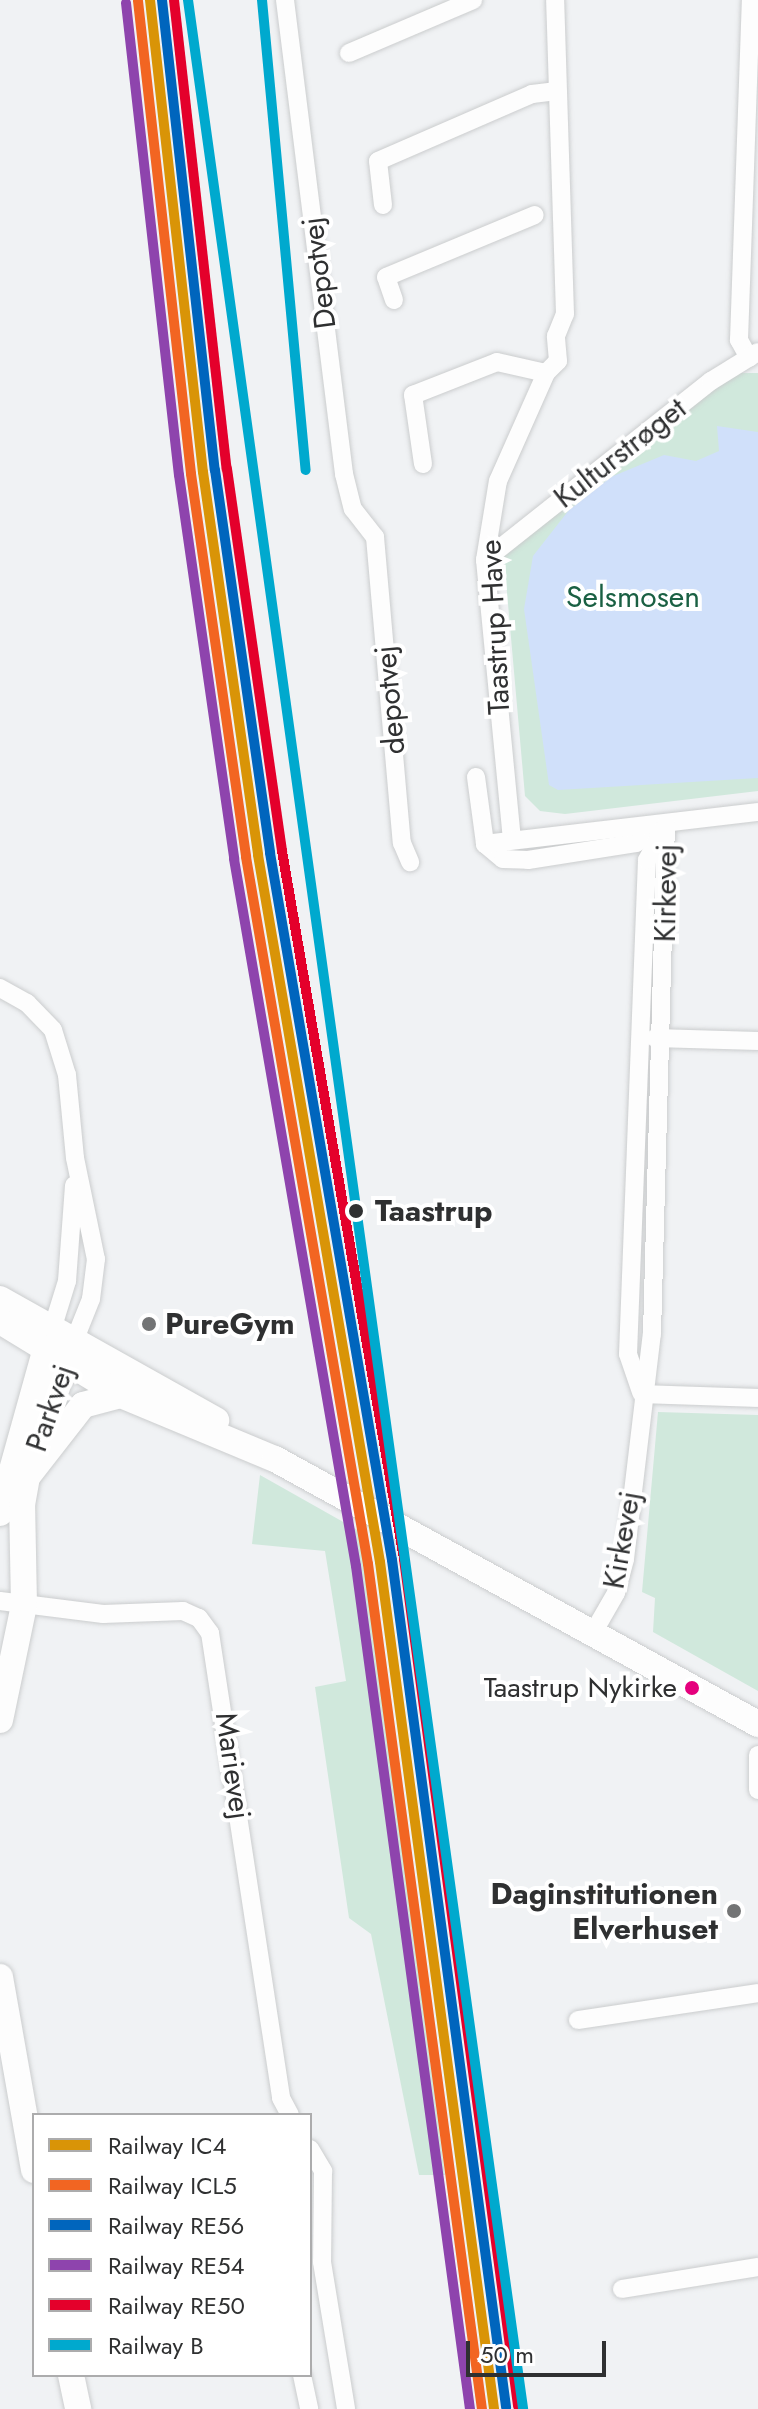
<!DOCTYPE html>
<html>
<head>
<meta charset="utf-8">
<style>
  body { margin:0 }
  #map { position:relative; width:758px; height:2409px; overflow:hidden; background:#f0f2f4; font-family:Jost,sans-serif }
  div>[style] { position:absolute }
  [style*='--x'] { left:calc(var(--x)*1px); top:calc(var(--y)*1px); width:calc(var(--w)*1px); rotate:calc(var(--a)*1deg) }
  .green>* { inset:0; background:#d0e8dc }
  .water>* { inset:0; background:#d0e0fa }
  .roads { filter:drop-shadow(0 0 2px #cbcdce) drop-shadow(0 0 2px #cbcdce) }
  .street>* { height:18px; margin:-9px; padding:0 9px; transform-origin:9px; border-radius:9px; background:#fdfdfd }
  .secondary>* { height:26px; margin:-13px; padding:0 13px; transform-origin:13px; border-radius:13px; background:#fdfdfd }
  .rail-1>* { height:10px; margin:-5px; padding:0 5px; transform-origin:5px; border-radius:5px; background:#d99407 }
  .rail-2>* { height:10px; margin:-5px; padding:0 5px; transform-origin:5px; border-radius:5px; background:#f26522 }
  .rail-3>* { height:10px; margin:-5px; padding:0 5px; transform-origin:5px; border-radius:5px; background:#0065bd }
  .rail-4>* { height:10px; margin:-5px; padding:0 5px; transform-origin:5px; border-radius:5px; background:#8e44ad }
  .rail-5>* { height:10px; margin:-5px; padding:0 5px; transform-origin:5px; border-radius:5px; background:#e4002b }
  .rail-6>* { height:10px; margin:-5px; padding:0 5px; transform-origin:5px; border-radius:5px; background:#00a9ce }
  .dots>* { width:22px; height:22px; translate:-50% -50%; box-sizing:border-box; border:4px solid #fff; border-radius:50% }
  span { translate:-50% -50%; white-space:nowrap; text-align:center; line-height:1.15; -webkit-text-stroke:8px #fff; paint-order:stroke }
  .bus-label { font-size:28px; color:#2f3031 }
  .right { translate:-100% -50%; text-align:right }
  .street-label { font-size:30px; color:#2f3031 }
  .park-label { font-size:30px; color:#1a6043 }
  .stop-label { font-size:30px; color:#2f3031; font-weight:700 }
  .left { translate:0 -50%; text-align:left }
  .poi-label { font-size:30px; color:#2f3031; font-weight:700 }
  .legend { position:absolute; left:32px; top:2113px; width:280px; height:264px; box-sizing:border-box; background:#fff; border:2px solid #acacad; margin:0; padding:10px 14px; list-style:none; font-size:24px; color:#2f3031 }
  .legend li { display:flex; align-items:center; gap:16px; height:40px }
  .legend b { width:40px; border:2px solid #acacad }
  .scale { position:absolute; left:466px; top:2341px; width:140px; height:36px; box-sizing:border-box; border:4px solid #2f3031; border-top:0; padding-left:10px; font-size:24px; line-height:28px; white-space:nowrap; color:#2f3031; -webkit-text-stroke:6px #fff; paint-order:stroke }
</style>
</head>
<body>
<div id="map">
  <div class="green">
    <div style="clip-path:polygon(729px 373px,758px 373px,758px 791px,565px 814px,540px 811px,525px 796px,502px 536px)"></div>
    <div style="clip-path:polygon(658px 1412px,758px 1415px,758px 1691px,653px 1632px,655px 1598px,642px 1592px)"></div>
    <div style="clip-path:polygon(260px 1475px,361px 1532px,445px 2175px,419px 2175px,371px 1934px,349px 1918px,315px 1687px,346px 1681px,325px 1551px,252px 1544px)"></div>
  </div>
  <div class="water">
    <div style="clip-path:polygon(717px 426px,758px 432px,758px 778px,558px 790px,549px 785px,524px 609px,533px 556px,569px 510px,611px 477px,664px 455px,696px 461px,719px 451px)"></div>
  </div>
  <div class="roads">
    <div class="street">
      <div style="--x:285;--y:0;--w:478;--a:82.9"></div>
      <div style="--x:344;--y:474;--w:36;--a:76"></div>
      <div style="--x:353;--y:509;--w:36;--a:52"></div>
      <div style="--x:375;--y:537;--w:307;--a:85"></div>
      <div style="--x:402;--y:843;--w:21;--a:67"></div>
      <div style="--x:349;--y:53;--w:135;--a:-23.1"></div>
      <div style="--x:383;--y:205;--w:44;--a:-96.5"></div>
      <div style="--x:378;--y:161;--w:168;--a:-23.5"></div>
      <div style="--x:532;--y:94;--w:25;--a:-7"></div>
      <div style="--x:394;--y:300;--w:24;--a:-109"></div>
      <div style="--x:386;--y:277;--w:161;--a:-22.6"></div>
      <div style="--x:749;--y:358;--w:21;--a:-119"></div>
      <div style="--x:739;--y:340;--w:340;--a:-88"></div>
      <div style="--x:423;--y:464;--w:70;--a:-98.2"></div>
      <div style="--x:413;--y:395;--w:90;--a:-21.4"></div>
      <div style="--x:497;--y:362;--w:50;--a:12.7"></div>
      <div style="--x:485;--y:560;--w:288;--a:-38.4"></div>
      <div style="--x:711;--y:381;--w:55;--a:-31.7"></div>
      <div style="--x:476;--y:777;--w:68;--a:82.3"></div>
      <div style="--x:485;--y:844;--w:23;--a:40"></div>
      <div style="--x:503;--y:859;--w:25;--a:2"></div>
      <div style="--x:528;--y:860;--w:109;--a:-8.9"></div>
      <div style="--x:636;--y:843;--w:29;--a:-31"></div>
      <div style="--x:512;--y:840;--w:281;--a:-95.5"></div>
      <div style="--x:485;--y:560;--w:80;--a:-80.7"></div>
      <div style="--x:498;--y:481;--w:118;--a:-66"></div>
      <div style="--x:546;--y:373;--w:17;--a:-45"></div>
      <div style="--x:558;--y:361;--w:25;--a:-95"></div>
      <div style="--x:556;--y:336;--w:24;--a:-68"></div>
      <div style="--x:565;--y:314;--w:314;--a:-91.8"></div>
      <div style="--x:485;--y:844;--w:275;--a:-6.7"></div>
      <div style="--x:0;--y:988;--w:31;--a:29"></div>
      <div style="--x:27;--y:1003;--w:37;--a:46"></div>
      <div style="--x:53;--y:1030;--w:47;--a:72.7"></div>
      <div style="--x:67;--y:1075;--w:83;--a:84.5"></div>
      <div style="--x:75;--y:1158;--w:103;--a:78.3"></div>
      <div style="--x:96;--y:1259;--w:40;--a:97.1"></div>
      <div style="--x:91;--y:1299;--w:43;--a:111.8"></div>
      <div style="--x:655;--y:1038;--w:103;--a:1.7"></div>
      <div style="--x:50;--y:1336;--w:58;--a:-72.8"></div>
      <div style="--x:67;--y:1281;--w:96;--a:-85.8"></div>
      <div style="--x:641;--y:1392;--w:40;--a:-108.9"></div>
      <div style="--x:628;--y:1354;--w:494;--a:-87.8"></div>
      <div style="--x:647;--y:860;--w:36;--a:-62"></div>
      <div style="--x:642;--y:1394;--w:116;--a:2"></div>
      <div style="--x:0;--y:1601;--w:104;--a:7.2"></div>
      <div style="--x:103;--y:1614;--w:80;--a:-2.1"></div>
      <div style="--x:183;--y:1611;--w:17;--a:24"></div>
      <div style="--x:199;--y:1618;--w:19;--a:54"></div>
      <div style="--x:210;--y:1633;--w:470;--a:81.3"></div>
      <div style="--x:281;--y:2098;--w:19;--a:62"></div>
      <div style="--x:593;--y:1633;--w:46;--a:-60.1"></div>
      <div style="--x:616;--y:1593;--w:35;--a:-75"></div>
      <div style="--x:625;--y:1559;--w:227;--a:-83.2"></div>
      <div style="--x:652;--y:1334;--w:510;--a:-88.43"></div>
      <div style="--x:758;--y:1755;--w:35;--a:90"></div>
      <div style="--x:578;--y:2020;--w:182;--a:-8.5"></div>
      <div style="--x:310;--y:2149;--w:26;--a:59"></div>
      <div style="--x:323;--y:2171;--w:91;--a:90.6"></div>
      <div style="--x:322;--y:2262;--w:149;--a:80.7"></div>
      <div style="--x:622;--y:2289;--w:138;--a:-9.2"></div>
      <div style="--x:302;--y:2375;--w:35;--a:78"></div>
    </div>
    <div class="secondary">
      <div style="--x:0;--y:1299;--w:248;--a:29.3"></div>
      <div style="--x:0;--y:1321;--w:142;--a:31.4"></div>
      <div style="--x:121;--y:1395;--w:167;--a:22.6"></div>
      <div style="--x:275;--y:1459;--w:551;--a:28.75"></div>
      <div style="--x:32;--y:1456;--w:117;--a:-70"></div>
      <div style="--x:0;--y:1513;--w:171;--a:-74.4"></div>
      <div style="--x:0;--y:1720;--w:117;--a:-78.2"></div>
      <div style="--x:24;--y:1605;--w:100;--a:-91.1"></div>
      <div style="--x:22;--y:1505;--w:28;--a:-80"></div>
      <div style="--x:27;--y:1477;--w:91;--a:-52.1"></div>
      <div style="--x:83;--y:1405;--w:39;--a:-15"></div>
      <div style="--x:0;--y:1977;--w:196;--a:80"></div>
      <div style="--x:71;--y:2375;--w:35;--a:78"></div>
    </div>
  </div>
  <div class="rail-1">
    <div style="--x:150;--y:0;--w:475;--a:83.6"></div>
    <div style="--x:203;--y:472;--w:387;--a:81.8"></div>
    <div style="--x:258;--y:855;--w:717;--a:80.21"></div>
    <div style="--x:380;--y:1562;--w:855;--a:82.33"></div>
  </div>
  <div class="rail-2">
    <div style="--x:138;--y:1;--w:476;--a:83.6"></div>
    <div style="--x:191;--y:474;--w:387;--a:81.8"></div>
    <div style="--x:246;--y:857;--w:717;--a:80.21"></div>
    <div style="--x:368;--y:1564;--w:853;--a:82.32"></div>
  </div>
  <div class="rail-3">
    <div style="--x:162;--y:0;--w:473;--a:83.6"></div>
    <div style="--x:215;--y:470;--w:387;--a:81.8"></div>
    <div style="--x:270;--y:853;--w:717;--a:80.21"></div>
    <div style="--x:392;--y:1560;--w:855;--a:82.33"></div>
  </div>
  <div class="rail-4">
    <div style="--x:126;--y:3;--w:475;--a:83.6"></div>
    <div style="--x:179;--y:475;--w:388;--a:81.8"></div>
    <div style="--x:234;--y:859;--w:717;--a:80.21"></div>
    <div style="--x:356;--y:1566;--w:851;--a:82.3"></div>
  </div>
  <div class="rail-5">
    <div style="--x:174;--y:0;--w:472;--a:83.6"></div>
    <div style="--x:227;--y:469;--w:386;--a:81.8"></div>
    <div style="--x:282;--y:851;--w:718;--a:80.22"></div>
    <div style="--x:404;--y:1559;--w:855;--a:82.33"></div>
  </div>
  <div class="rail-6">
    <div style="--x:188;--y:0;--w:2432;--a:82.08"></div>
    <div style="--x:262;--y:0;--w:472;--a:84.7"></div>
  </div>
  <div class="dots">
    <div style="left:356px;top:1211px;background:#2f3031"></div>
    <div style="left:149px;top:1324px;background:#737475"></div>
    <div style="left:692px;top:1688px;background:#e5007d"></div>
    <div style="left:734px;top:1911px;background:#737475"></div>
  </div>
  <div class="bus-label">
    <span class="right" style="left:677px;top:1688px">Taastrup Nykirke</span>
  </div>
  <div class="street-label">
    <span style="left:319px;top:273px;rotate:-97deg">Depotvej</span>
    <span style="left:620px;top:453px;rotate:-38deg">Kulturstrøget</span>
    <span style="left:495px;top:627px;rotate:-93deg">Taastrup Have</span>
    <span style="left:390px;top:700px;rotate:-95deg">depotvej</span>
    <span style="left:666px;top:893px;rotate:-89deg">Kirkevej</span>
    <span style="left:50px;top:1408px;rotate:-71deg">Parkvej</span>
    <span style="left:622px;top:1540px;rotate:-80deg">Kirkevej</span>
    <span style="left:233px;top:1766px;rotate:82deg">Marievej</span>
  </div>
  <div class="park-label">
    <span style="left:633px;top:597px">Selsmosen</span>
  </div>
  <div class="stop-label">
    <span class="left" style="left:375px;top:1211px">Taastrup</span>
  </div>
  <div class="poi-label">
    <span class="left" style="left:165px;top:1324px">PureGym</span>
    <span class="right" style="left:718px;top:1911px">Daginstitutionen<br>Elverhuset</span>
  </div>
  <ul class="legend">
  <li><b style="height:10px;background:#d99407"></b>Railway IC4</li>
  <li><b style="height:10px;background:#f26522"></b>Railway ICL5</li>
  <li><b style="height:10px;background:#0065bd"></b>Railway RE56</li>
  <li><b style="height:10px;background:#8e44ad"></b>Railway RE54</li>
  <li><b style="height:10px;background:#e4002b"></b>Railway RE50</li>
  <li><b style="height:10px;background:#00a9ce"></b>Railway B</li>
  </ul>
  <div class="scale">50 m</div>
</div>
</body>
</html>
